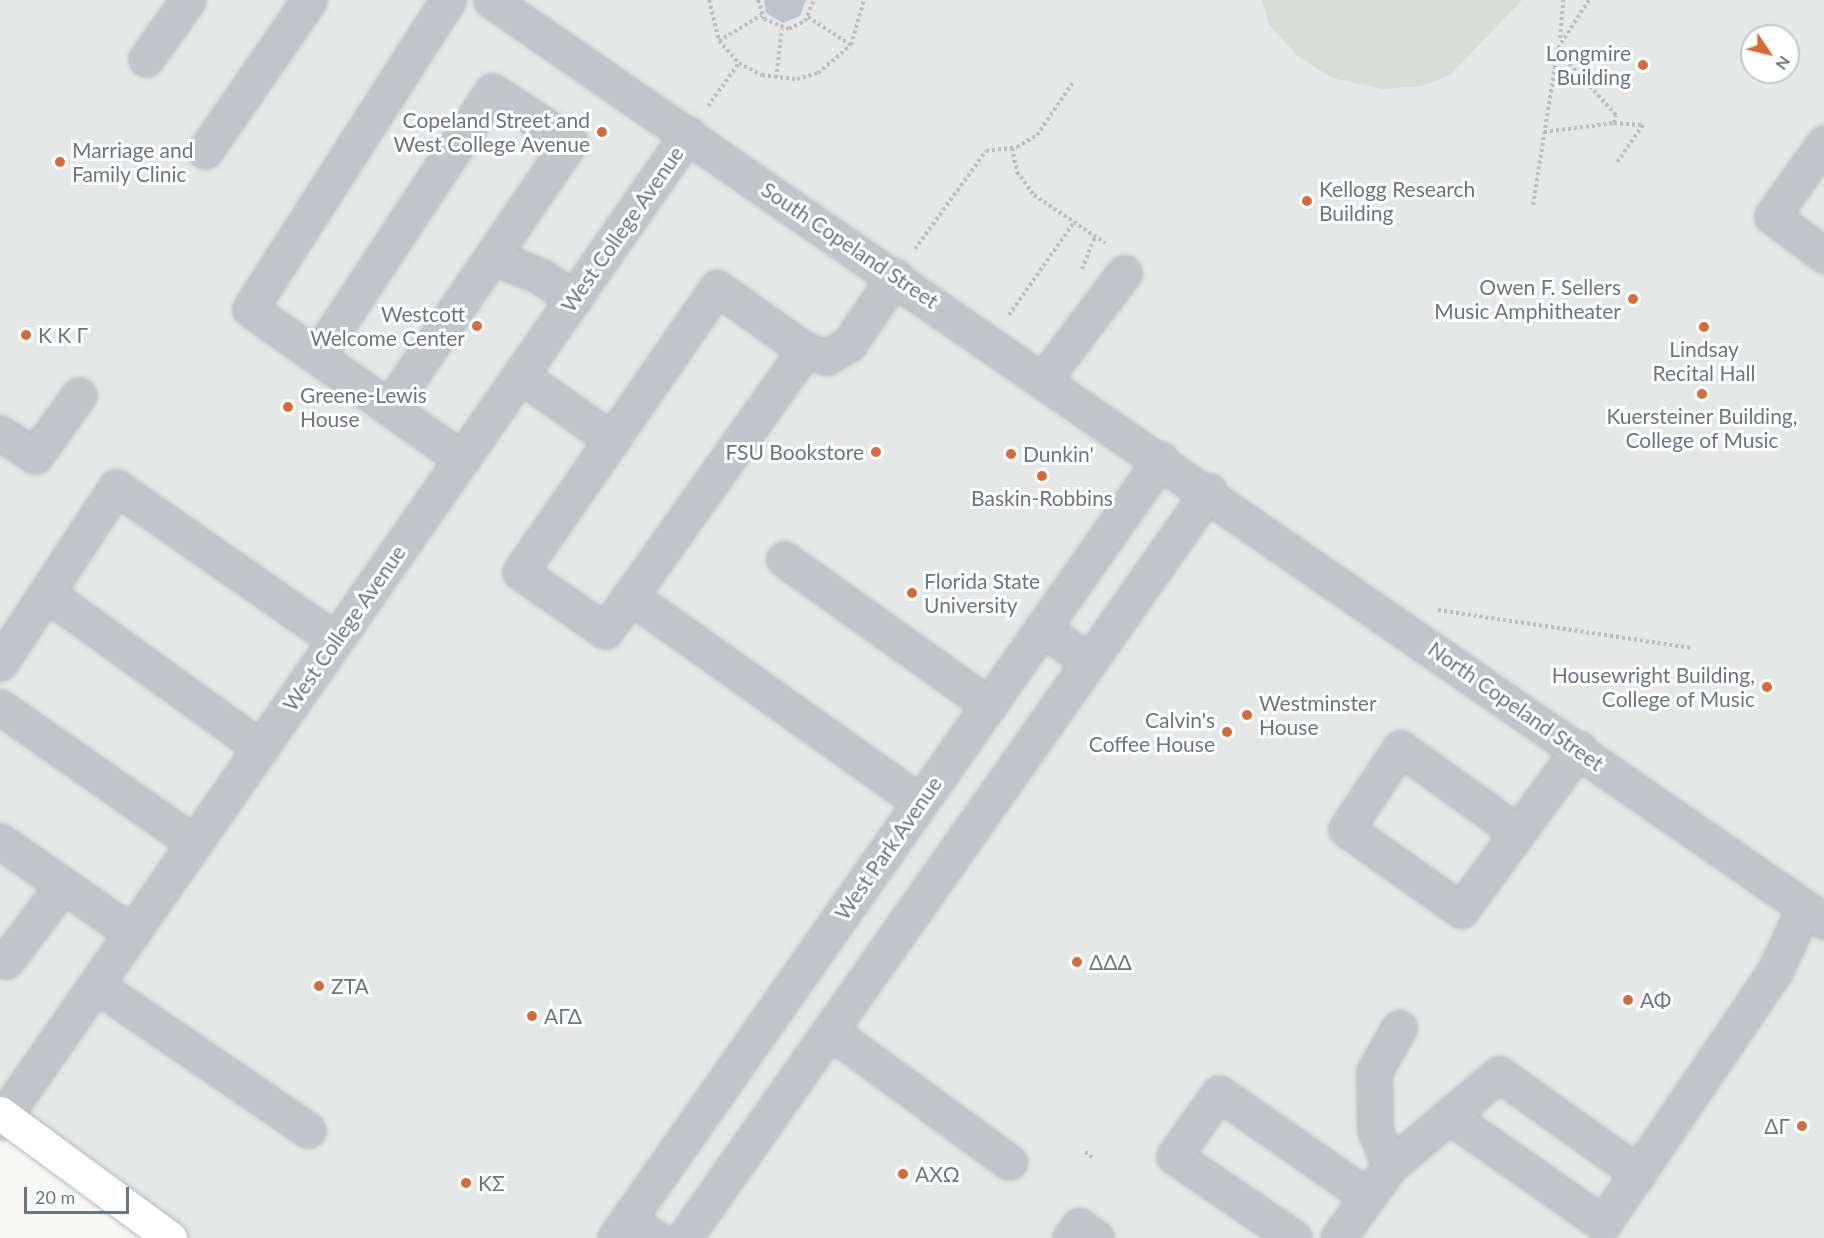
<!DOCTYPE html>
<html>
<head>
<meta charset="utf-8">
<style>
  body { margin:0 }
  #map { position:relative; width:1824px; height:1238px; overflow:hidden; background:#f8f8f6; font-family:Lato,sans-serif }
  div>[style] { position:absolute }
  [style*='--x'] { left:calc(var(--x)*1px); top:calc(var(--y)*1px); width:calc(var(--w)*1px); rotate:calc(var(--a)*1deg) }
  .built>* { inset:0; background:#e6e7e7 }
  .green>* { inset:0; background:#d8ddd5 }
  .water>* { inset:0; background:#bcc5cb }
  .path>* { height:4px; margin-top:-2px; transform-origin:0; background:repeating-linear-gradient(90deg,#bcbec1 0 3px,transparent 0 6px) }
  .roads { filter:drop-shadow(0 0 2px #b5b9bd) drop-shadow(0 0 2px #b5b9bd) }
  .minor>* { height:33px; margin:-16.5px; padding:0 16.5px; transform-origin:16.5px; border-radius:16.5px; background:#c2c5c9 }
  .major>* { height:33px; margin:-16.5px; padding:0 16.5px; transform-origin:16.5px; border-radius:16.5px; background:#fff }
  .dots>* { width:16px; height:16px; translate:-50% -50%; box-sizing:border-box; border:3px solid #fff; border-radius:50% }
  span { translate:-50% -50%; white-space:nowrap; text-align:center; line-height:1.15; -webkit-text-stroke:6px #fff; paint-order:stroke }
  .poi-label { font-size:21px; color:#697685 }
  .right { translate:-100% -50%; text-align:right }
  .left { translate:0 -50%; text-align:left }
  .street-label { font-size:21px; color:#697685 }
  .north { position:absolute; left:1740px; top:24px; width:60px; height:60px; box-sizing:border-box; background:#fff; border:2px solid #c3c8ce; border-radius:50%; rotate:125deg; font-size:16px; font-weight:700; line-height:24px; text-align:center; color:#697685 }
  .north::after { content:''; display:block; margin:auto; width:21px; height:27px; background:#d86a36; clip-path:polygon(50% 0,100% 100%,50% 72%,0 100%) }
  .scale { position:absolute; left:24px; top:1187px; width:105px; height:27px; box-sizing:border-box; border:3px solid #697685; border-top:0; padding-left:8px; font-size:18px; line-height:21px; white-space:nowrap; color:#697685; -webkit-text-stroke:4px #fff; paint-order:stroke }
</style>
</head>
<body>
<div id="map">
  <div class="built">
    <div style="clip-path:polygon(evenodd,0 0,1824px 0,1824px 1238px,170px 1238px,0 1113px,0 0,1752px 36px,1788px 36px,1788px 72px,1752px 72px,1752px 36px)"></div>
  </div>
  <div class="green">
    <div style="clip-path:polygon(1262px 0,1522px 0,1450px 75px,1421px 86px,1382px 89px,1332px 78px,1298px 56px,1269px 25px)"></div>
  </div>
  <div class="water">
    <div style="clip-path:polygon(764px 0,806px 0,800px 16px,783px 23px,766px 13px)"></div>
  </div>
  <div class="path">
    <div style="--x:709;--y:0;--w:42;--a:76.3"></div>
    <div style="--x:719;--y:41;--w:30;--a:48"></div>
    <div style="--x:739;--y:63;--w:26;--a:28"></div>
    <div style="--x:762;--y:75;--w:35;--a:7"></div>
    <div style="--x:797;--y:79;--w:22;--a:-16"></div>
    <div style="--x:818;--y:73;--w:43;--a:-40.3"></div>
    <div style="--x:851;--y:45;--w:47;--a:-73.9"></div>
    <div style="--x:758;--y:0;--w:20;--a:72"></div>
    <div style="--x:764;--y:19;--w:27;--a:22"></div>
    <div style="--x:789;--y:29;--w:18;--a:-27"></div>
    <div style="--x:805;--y:21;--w:23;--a:-67"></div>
    <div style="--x:808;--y:17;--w:51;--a:33.1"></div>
    <div style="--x:1560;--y:38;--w:38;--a:-85"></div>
    <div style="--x:719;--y:41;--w:50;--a:-31.2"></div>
    <div style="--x:776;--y:78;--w:49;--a:-83"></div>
    <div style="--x:708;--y:106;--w:53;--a:-54.2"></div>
    <div style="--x:1614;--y:123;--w:29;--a:4"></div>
    <div style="--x:1643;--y:125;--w:45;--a:125.1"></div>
    <div style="--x:1544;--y:132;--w:71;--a:-7.3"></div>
    <div style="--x:1614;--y:123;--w:8;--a:-76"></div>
    <div style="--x:1616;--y:115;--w:86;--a:-132.2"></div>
    <div style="--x:1012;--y:148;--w:25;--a:78"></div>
    <div style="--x:1017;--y:172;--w:29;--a:54"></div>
    <div style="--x:1034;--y:195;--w:86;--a:34.1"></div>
    <div style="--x:1533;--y:205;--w:159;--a:-81"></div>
    <div style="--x:1558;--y:48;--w:57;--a:-57.1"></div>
    <div style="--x:915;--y:249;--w:121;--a:-54.1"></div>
    <div style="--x:986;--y:151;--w:31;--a:-7"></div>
    <div style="--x:1017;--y:147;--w:23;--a:-31"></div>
    <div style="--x:1037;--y:135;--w:65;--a:-55.6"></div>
    <div style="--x:1082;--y:269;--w:35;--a:-68"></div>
    <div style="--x:1009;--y:315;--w:113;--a:-55"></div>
    <div style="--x:1438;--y:610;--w:257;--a:8.5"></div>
    <div style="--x:1085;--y:1152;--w:9;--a:36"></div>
  </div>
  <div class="roads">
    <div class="minor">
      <div style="--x:448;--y:0;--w:367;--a:122.7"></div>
      <div style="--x:250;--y:309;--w:260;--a:35.3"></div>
      <div style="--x:491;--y:0;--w:1620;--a:34.64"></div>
      <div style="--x:146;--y:59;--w:72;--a:-54.6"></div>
      <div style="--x:1824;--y:143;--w:90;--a:125.5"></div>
      <div style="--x:1772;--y:216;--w:65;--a:36.9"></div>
      <div style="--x:205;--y:151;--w:183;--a:-55.4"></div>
      <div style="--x:493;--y:257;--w:51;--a:22"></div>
      <div style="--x:540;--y:276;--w:41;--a:34.1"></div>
      <div style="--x:805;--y:350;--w:345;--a:125.4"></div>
      <div style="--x:605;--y:631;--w:103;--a:-145.2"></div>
      <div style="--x:520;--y:572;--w:346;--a:-55.3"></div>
      <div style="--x:717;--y:288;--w:108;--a:35.2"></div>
      <div style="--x:805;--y:350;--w:23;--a:18"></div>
      <div style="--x:827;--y:357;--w:26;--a:-31"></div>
      <div style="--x:849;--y:344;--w:82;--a:-55.9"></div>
      <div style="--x:318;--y:355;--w:316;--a:-56.6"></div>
      <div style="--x:492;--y:91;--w:93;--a:33.2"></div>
      <div style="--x:570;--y:142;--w:320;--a:124.3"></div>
      <div style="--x:520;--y:375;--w:113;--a:35.2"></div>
      <div style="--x:1044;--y:379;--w:133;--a:-53"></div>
      <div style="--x:0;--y:433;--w:42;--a:33.3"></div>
      <div style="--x:35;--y:456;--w:75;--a:-54.2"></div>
      <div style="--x:784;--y:559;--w:252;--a:35.5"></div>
      <div style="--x:46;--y:593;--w:265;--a:35.8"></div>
      <div style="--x:630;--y:596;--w:356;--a:35.4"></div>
      <div style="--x:1042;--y:628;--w:58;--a:35.9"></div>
      <div style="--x:0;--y:663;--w:211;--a:-56.6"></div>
      <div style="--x:116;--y:487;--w:267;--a:34.9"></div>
      <div style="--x:0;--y:707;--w:237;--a:35"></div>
      <div style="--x:1517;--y:832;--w:144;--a:-144.3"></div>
      <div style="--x:1400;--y:748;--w:97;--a:123.7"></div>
      <div style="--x:1346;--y:829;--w:141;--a:35.2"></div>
      <div style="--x:1461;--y:910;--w:200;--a:-53.8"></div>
      <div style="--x:0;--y:841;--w:161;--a:34.9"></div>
      <div style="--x:0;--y:957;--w:7;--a:34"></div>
      <div style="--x:6;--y:961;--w:95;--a:-53.1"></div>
      <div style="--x:96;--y:985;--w:257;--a:34.4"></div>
      <div style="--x:830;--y:1031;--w:222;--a:36.2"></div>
      <div style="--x:1449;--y:1116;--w:188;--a:35"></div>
      <div style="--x:1603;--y:1224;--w:306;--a:-55.8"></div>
      <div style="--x:1775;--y:971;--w:69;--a:-65.3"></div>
      <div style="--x:0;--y:1122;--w:1204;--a:-55.15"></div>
      <div style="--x:1390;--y:1166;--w:39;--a:-113"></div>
      <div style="--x:1375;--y:1130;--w:58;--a:-91"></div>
      <div style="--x:1374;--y:1072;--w:51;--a:-60.4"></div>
      <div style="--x:628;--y:1219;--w:33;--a:35"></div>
      <div style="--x:615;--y:1238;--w:951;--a:-54.97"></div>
      <div style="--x:684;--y:1238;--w:913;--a:-54.9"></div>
      <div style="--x:1070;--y:1238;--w:15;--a:-53"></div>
      <div style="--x:1079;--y:1226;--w:21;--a:35"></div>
      <div style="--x:1294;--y:1238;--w:145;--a:-145.7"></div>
      <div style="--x:1174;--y:1156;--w:77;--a:-54.5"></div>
      <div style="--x:1219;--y:1093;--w:182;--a:34.9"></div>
      <div style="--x:1338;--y:1238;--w:89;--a:-54.2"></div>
      <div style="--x:1390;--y:1166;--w:143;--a:-40.2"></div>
      <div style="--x:1499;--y:1074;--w:171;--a:35.5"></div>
    </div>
    <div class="major">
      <div style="--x:0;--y:1113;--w:211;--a:36.3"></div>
    </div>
  </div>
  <div class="dots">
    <div style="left:1643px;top:65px;background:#d86a36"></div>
    <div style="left:602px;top:132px;background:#d86a36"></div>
    <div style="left:60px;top:162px;background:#d86a36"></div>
    <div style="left:1307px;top:201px;background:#d86a36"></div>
    <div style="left:1633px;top:299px;background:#d86a36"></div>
    <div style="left:477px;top:326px;background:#d86a36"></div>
    <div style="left:1704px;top:327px;background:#d86a36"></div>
    <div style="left:26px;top:335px;background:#d86a36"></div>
    <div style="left:1702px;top:394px;background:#d86a36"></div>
    <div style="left:288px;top:407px;background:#d86a36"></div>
    <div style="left:876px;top:452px;background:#d86a36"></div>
    <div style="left:1011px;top:454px;background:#d86a36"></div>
    <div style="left:1042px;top:476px;background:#d86a36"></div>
    <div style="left:912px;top:593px;background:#d86a36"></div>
    <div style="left:1767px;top:687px;background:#d86a36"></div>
    <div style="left:1247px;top:715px;background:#d86a36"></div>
    <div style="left:1227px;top:732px;background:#d86a36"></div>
    <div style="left:1077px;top:962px;background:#d86a36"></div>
    <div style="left:319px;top:986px;background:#d86a36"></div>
    <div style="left:1628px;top:1000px;background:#d86a36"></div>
    <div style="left:532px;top:1016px;background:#d86a36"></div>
    <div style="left:1802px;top:1126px;background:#d86a36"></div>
    <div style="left:903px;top:1174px;background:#d86a36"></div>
    <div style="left:466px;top:1183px;background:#d86a36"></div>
  </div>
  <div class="poi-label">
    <span class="right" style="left:1631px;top:65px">Longmire<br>Building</span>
    <span class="right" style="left:590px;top:132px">Copeland Street and<br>West College Avenue</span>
    <span class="left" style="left:72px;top:162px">Marriage and<br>Family Clinic</span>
    <span class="left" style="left:1319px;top:201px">Kellogg Research<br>Building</span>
    <span class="right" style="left:1621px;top:299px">Owen F. Sellers<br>Music Amphitheater</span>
    <span class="right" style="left:465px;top:326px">Westcott<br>Welcome Center</span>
    <span class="left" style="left:38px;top:335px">Κ Κ Γ</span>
    <span style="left:1704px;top:361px">Lindsay<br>Recital Hall</span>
    <span class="left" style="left:300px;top:407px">Greene-Lewis<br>House</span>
    <span style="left:1702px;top:428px">Kuersteiner Building,<br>College of Music</span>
    <span class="right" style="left:864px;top:452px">FSU Bookstore</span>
    <span class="left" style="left:1023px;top:454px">Dunkin'</span>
    <span style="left:1042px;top:498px">Baskin-Robbins</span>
    <span class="left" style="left:924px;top:593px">Florida State<br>University</span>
    <span class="right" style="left:1755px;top:687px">Housewright Building,<br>College of Music</span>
    <span class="left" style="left:1259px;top:715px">Westminster<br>House</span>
    <span class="right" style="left:1215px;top:732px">Calvin's<br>Coffee House</span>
    <span class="left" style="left:1089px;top:962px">ΔΔΔ</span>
    <span class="left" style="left:331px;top:986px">ΖΤΑ</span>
    <span class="left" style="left:1640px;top:1000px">ΑΦ</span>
    <span class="left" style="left:544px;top:1016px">ΑΓΔ</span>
    <span class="right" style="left:1790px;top:1126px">ΔΓ</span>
    <span class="left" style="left:915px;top:1174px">ΑΧΩ</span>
    <span class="left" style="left:478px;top:1183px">ΚΣ</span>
  </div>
  <div class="street-label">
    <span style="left:622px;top:229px;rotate:-55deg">West College Avenue</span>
    <span style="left:850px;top:245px;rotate:34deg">South Copeland Street</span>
    <span style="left:344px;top:628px;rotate:-55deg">West College Avenue</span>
    <span style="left:1516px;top:706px;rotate:35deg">North Copeland Street</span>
    <span style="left:888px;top:848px;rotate:-55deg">West Park Avenue</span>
  </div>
  <div class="north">N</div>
  <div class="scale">20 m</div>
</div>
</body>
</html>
